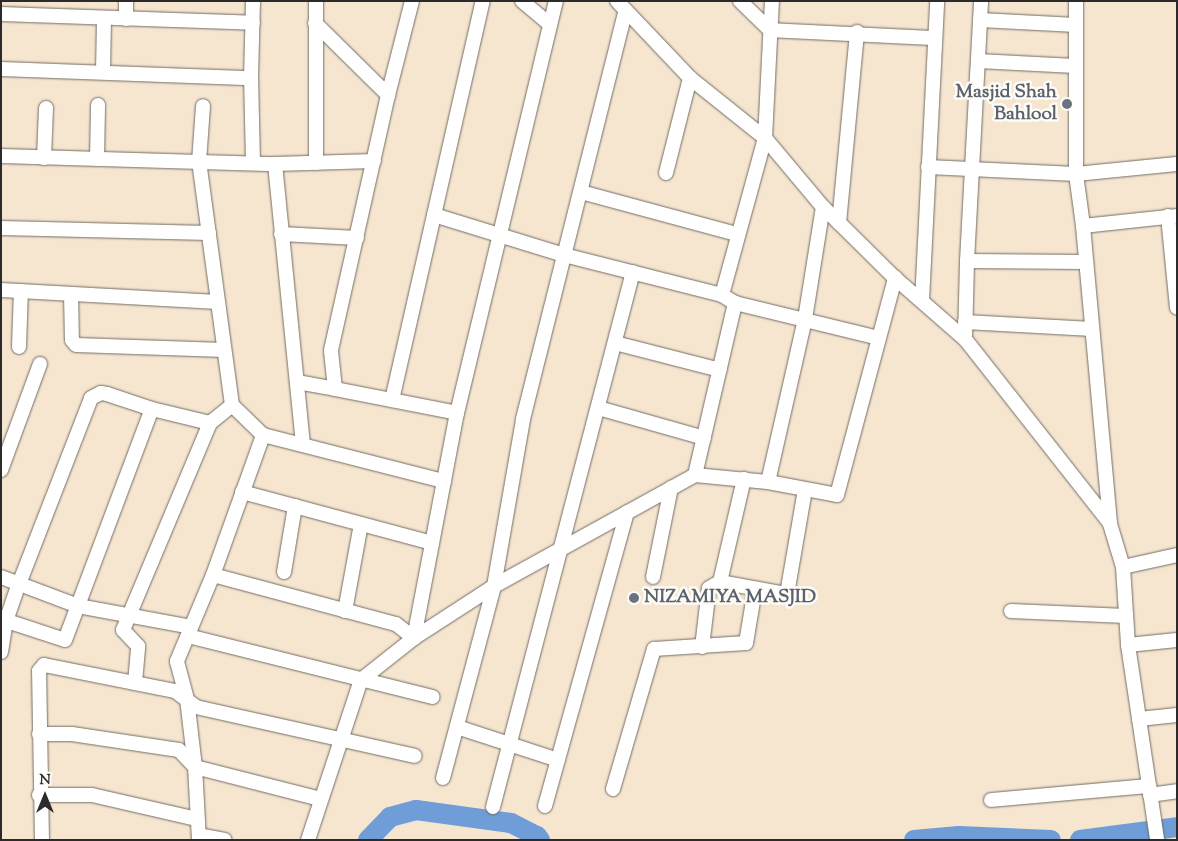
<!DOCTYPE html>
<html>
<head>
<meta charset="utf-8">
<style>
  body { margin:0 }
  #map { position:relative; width:1178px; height:841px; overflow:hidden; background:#f6e6d0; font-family:"Sorts Mill Goudy",serif }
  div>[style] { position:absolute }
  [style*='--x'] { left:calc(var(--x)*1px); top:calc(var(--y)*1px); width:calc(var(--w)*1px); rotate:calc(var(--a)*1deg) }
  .river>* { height:20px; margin:-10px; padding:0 10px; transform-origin:10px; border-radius:10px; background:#6e9dd7 }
  .roads { filter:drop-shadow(0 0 1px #726c65) drop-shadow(0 0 1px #726c65) }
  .minor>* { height:14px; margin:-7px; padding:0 7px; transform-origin:7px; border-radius:7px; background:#fff }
  .dots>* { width:14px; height:14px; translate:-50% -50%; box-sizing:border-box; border:2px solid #fdfcf7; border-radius:50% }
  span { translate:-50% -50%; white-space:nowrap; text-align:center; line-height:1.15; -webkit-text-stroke:5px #fdfcf7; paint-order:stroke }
  .worship-label { font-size:19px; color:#5b616d; font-weight:700 }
  .right { translate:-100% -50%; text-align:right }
  .left { translate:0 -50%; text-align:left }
  .frame { position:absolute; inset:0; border:2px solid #2b2b2b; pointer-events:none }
  .north { position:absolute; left:20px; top:771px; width:50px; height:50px; -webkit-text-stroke:4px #fdfcf7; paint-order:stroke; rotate:0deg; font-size:14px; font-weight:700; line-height:20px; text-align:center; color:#2b2b2b }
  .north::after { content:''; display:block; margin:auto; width:18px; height:22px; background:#2b2b2b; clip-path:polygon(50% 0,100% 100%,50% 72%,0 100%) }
</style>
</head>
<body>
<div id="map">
  <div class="river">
    <div style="--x:368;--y:840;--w:32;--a:-46"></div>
    <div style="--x:390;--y:817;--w:27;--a:-15"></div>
    <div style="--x:416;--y:810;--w:96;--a:7.8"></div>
    <div style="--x:511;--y:823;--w:29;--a:27"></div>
    <div style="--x:537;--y:836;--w:5;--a:53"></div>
    <div style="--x:914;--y:840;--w:45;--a:-5.1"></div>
    <div style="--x:959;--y:836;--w:92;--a:2.5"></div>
    <div style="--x:1080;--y:840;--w:98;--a:-7.6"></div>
  </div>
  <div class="roads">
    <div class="minor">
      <div style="--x:126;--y:1;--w:18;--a:90"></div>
      <div style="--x:412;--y:1;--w:97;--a:104.3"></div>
      <div style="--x:388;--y:95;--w:262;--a:102.6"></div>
      <div style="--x:331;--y:351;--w:38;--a:84"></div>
      <div style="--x:335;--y:389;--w:124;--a:11.1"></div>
      <div style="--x:522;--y:1;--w:35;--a:40"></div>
      <div style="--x:617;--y:1;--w:106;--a:46.5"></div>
      <div style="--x:690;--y:78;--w:96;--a:38.7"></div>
      <div style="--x:765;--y:138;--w:90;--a:50"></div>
      <div style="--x:823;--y:207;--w:101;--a:44.6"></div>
      <div style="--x:895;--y:278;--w:93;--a:41.1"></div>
      <div style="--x:965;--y:339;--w:234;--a:51.8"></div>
      <div style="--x:740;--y:1;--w:42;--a:44"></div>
      <div style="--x:770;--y:30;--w:165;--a:2.8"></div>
      <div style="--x:1076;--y:1;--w:173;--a:90"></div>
      <div style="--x:1076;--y:174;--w:52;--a:82.3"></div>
      <div style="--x:1083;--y:226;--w:299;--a:84.8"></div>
      <div style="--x:1110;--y:524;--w:45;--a:73.2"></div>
      <div style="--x:1123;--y:567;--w:78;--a:86.3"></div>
      <div style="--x:1128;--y:645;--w:197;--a:81.5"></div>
      <div style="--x:1;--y:14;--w:252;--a:2"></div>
      <div style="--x:980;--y:20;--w:96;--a:3"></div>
      <div style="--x:315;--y:23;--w:103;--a:44.6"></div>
      <div style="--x:978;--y:61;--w:97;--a:3"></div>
      <div style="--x:1;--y:69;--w:250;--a:2.1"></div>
      <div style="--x:103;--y:72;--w:54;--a:-88.9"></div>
      <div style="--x:1;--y:156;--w:274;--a:1.7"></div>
      <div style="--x:275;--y:164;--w:99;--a:-1.7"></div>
      <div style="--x:44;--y:158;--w:50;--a:-87.7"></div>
      <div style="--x:97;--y:159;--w:54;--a:-88.9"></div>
      <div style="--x:253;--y:163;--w:85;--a:-91.3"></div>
      <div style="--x:251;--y:78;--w:77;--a:-88.5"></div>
      <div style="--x:316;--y:163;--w:162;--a:-90"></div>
      <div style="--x:275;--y:164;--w:282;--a:84.3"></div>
      <div style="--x:928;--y:167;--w:148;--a:2.7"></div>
      <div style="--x:1076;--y:174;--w:101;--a:-5.7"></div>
      <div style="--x:666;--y:173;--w:98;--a:-75.8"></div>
      <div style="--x:581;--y:192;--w:162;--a:15.1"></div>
      <div style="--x:434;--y:215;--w:136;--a:17.1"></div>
      <div style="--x:564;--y:255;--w:163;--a:14.2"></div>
      <div style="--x:722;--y:295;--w:15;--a:32"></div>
      <div style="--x:735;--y:303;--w:148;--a:13.7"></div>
      <div style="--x:1168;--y:216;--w:92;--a:84.4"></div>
      <div style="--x:839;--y:223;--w:192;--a:-84.6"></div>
      <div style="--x:1083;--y:226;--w:95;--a:-6.1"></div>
      <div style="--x:1;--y:228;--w:208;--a:1.4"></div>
      <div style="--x:281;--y:234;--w:76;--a:3"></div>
      <div style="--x:967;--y:261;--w:118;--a:0.5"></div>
      <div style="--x:1;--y:290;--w:217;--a:3.2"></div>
      <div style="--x:71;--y:294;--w:46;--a:88.8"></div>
      <div style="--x:72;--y:340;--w:6;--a:51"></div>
      <div style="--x:76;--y:345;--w:148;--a:1.9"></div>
      <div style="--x:722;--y:295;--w:163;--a:-74.7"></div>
      <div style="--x:765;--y:138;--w:137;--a:-87.1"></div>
      <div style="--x:922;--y:301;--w:300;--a:-87.1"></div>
      <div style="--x:965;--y:322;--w:127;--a:3.2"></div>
      <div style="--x:965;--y:339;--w:78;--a:-88.5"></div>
      <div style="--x:967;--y:261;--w:260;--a:-86.9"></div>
      <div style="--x:615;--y:343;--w:108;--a:14.4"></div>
      <div style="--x:19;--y:347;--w:56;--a:-88"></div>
      <div style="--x:297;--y:382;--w:39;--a:10"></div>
      <div style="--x:392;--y:400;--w:409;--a:-77.2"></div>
      <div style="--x:232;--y:405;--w:43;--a:44.1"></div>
      <div style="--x:263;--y:435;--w:187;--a:14.3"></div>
      <div style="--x:598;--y:408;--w:110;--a:15.8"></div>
      <div style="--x:1;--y:470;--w:113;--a:-69.8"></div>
      <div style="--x:695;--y:475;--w:177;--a:-76.9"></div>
      <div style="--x:768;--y:482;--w:167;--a:-77.2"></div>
      <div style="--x:805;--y:319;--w:113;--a:-80.9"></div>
      <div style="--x:242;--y:492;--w:197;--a:15"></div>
      <div style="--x:1123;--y:567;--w:55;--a:-12.5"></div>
      <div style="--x:284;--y:572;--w:67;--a:-80.5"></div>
      <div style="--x:213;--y:575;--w:189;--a:15"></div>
      <div style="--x:396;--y:624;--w:23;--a:38"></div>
      <div style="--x:414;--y:638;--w:229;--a:-79.2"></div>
      <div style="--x:457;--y:413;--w:424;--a:-76.5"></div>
      <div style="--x:1;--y:577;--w:82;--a:20.6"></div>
      <div style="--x:78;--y:606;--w:115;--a:10.5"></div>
      <div style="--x:653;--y:577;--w:91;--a:-78.6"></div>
      <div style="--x:720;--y:582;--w:68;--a:10.2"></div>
      <div style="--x:787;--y:594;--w:106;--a:-80.2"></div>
      <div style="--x:345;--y:611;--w:88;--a:-79.6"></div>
      <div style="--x:1011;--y:611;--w:115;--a:2.5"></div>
      <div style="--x:1;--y:619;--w:67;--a:18.2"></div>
      <div style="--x:65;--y:640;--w:247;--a:-69.4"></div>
      <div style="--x:152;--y:409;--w:60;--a:13.6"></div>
      <div style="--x:188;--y:636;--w:252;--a:14"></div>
      <div style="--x:1128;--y:645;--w:49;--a:-5.8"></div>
      <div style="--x:702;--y:647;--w:59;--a:-83.2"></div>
      <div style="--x:709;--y:588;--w:13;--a:-29"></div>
      <div style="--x:720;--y:582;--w:106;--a:-76.9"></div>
      <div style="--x:1;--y:652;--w:31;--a:-81"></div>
      <div style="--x:6;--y:621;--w:39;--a:-71"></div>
      <div style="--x:19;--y:584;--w:199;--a:-68.8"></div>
      <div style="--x:91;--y:398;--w:11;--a:-27"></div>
      <div style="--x:101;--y:393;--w:6;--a:9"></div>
      <div style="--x:107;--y:394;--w:47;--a:18.4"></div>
      <div style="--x:135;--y:683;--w:37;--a:-85"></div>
      <div style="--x:138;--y:646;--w:22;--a:-133"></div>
      <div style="--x:123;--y:630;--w:225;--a:-67.2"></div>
      <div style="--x:210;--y:423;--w:28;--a:-39"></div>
      <div style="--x:232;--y:405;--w:245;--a:-97.7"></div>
      <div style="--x:199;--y:162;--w:56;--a:-85.9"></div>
      <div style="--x:1139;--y:719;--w:38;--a:-6"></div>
      <div style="--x:457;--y:727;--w:106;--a:18.1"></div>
      <div style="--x:39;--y:734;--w:33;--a:0"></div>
      <div style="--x:72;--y:734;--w:108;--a:8.5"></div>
      <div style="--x:179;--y:750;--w:23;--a:47"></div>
      <div style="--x:195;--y:767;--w:130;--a:14.3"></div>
      <div style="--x:443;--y:778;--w:199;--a:-75.1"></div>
      <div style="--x:494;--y:586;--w:169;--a:-80.1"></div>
      <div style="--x:523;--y:419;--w:420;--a:-75.9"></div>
      <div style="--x:613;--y:789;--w:146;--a:-73.7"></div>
      <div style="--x:654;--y:649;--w:92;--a:-3.7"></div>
      <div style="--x:746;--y:643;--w:55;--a:-80.5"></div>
      <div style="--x:39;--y:795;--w:53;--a:0"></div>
      <div style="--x:92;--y:795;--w:108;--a:12.9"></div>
      <div style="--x:1150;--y:795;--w:27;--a:-8"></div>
      <div style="--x:991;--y:800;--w:159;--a:-5.1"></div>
      <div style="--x:545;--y:806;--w:305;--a:-74.4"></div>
      <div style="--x:493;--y:807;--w:553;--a:-75.34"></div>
      <div style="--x:199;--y:835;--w:26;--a:11"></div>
      <div style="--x:42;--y:840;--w:169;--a:-91"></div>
      <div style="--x:39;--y:671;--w:8;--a:-50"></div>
      <div style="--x:44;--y:665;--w:134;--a:11.2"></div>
      <div style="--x:175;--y:691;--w:26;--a:37"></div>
      <div style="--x:196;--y:707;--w:224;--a:12.6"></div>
      <div style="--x:199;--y:840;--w:73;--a:-93.1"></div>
      <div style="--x:195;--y:767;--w:68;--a:-96.7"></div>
      <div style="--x:187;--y:699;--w:39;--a:-105"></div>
      <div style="--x:177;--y:661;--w:93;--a:-67.3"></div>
      <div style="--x:213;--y:575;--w:149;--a:-70.3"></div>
      <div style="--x:308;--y:840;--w:169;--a:-71.7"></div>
      <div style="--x:361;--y:680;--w:68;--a:-38.4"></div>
      <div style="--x:414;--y:638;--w:95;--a:-33"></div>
      <div style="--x:494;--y:586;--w:230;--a:-28.9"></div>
      <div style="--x:695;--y:475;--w:73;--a:5.5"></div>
      <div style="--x:768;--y:482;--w:70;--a:10.7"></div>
      <div style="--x:837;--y:495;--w:225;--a:-75"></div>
    </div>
  </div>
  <div class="dots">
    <div style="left:1067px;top:104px;background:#6b7280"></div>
    <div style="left:634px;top:598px;background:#6b7280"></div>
  </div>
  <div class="worship-label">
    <span class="right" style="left:1057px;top:104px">Masjid Shah<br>Bahlool</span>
    <span class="left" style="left:644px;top:598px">NIZAMIYA MASJID</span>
  </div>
  <div class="frame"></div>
  <div class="north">N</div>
</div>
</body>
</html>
